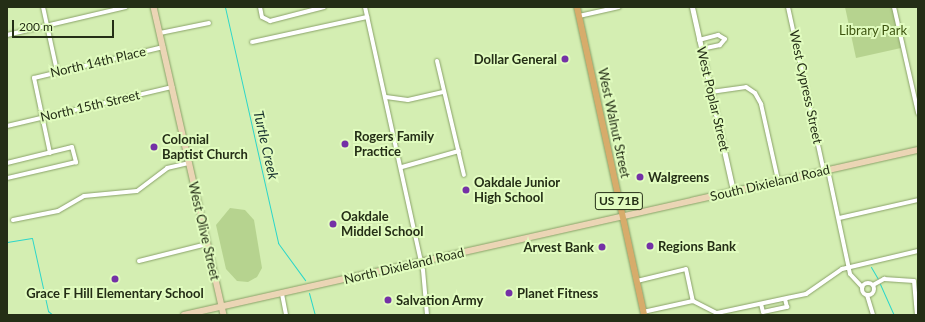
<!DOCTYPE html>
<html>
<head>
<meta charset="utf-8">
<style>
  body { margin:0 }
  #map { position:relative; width:925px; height:322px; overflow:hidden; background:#d4eeb2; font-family:Lato,sans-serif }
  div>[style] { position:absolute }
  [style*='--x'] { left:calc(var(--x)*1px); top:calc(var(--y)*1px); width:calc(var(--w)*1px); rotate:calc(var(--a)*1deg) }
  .green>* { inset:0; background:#b6d38f }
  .stream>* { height:1px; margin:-0.5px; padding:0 0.5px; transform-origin:0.5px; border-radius:0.5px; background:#2cd6c9 }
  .roads { filter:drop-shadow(0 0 1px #8aa269) drop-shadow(0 0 1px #8aa269) }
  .minor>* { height:4px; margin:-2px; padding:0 2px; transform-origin:2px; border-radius:2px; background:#fff }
  .minor>.ring { margin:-2px; padding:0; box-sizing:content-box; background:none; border:4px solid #fff; border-radius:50% }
  .tertiary>* { height:5px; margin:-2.5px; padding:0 2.5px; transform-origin:2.5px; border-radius:2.5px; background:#fff }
  .secondary>* { height:5.5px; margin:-2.75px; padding:0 2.75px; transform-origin:2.75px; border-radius:2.75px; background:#ebd5b5 }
  .primary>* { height:6px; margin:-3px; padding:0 3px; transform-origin:3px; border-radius:3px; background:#d7ac6b }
  .dots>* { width:11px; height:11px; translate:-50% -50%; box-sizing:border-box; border:2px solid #e1fcbf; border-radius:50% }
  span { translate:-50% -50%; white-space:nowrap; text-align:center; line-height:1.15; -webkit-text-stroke:4px #e1fcbf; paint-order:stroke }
  .shield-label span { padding:1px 3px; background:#e1fcbf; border:1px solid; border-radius:3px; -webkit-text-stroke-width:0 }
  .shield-label { font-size:12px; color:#242e16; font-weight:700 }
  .park-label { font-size:13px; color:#3d540f }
  .poi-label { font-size:13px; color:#242e16; font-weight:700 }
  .right { translate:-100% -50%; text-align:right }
  .left { translate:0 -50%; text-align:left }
  .street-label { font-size:13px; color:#242e16 }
  .water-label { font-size:14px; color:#17312e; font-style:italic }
  .frame { position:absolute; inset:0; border:8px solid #242e16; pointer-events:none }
  .scale { position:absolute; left:12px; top:20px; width:102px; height:18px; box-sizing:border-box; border:2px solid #242e16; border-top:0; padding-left:5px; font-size:12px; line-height:14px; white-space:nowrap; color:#242e16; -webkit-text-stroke:3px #e1fcbf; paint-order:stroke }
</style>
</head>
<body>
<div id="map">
  <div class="green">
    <div style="clip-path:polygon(845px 7px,892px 7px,901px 48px,856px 58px)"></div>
    <div style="clip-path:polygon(230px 208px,245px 210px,254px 220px,262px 268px,257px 277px,248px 282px,237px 281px,226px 269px,216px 225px)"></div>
  </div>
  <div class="stream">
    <div style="--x:225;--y:7;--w:242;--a:77.3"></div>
    <div style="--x:278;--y:243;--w:46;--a:53.9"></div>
    <div style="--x:7;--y:242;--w:25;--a:-9"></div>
    <div style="--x:32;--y:238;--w:75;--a:77.6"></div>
    <div style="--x:48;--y:311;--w:6;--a:39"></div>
    <div style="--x:871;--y:267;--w:14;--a:60"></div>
    <div style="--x:880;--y:284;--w:34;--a:66"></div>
    <div style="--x:309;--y:293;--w:23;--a:75"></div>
  </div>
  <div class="roads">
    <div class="minor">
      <div style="--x:43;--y:7;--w:66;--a:77.7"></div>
      <div style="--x:260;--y:7;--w:10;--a:79"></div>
      <div style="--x:262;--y:17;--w:9;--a:27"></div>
      <div style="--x:270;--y:21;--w:56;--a:-14.5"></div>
      <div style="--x:365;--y:7;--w:269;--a:77.6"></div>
      <div style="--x:423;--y:270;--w:45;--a:84.9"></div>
      <div style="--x:788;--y:7;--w:164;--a:77.7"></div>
      <div style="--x:894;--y:7;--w:109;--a:77.2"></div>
      <div style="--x:579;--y:16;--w:41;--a:-12.7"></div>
      <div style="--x:160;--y:33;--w:50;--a:-11.5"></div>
      <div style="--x:7;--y:35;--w:122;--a:-13.2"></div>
      <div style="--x:699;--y:40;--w:20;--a:-15"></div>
      <div style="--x:718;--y:35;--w:8;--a:30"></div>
      <div style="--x:725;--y:39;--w:8;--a:130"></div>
      <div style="--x:720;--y:45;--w:19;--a:168"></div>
      <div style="--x:252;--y:42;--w:118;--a:-12.3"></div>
      <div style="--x:437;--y:61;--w:117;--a:76.7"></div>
      <div style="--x:711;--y:92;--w:35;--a:-8"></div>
      <div style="--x:746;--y:87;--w:11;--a:34"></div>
      <div style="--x:755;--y:93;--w:13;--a:61"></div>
      <div style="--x:761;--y:104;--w:78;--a:77.4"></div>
      <div style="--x:386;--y:97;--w:22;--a:8"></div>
      <div style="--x:408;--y:100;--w:37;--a:-13"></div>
      <div style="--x:7;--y:126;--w:170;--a:-13.3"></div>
      <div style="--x:50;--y:153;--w:77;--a:-102"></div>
      <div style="--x:34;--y:78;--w:133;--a:-13.5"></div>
      <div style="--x:7;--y:163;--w:67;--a:-13.8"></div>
      <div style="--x:72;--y:147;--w:16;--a:75"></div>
      <div style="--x:76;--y:162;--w:71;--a:166.9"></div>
      <div style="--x:402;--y:167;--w:59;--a:-15.7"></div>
      <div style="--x:829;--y:175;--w:101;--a:78"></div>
      <div style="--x:850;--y:274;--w:18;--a:47"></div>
      <div style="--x:839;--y:218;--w:81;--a:-12.8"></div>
      <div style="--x:13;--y:220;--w:46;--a:-11.3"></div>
      <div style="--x:58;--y:211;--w:30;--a:-30"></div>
      <div style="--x:84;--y:196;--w:53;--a:-5.4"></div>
      <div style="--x:137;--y:191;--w:38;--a:-37"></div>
      <div style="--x:167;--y:168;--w:23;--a:-13"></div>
      <div style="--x:139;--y:261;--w:70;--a:-14"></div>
      <div style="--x:637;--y:281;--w:50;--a:-13.8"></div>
      <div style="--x:686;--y:269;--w:33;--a:78"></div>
      <div class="ring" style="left:862px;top:283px;width:8px;height:8px"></div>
      <div style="--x:873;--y:285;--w:13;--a:-29"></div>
      <div style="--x:884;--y:279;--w:30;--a:4"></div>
      <div style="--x:914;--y:281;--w:34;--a:85"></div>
      <div style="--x:282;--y:294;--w:21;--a:79"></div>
      <div style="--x:867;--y:295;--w:21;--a:73"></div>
      <div style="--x:761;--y:304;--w:8;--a:76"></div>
      <div style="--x:763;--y:312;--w:25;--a:-12"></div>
      <div style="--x:787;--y:307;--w:8;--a:-104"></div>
      <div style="--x:643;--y:312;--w:51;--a:-12.4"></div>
      <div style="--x:693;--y:301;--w:27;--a:27"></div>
      <div style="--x:717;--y:313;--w:91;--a:-12.1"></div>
      <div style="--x:806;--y:294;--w:44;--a:-34.8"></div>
      <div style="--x:842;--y:269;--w:78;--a:-13.3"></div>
    </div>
    <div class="tertiary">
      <div style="--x:692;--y:7;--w:188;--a:77.4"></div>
    </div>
    <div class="secondary">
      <div style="--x:154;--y:7;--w:316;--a:77.2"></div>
      <div style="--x:184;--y:315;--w:752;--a:-12.67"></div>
    </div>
    <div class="primary">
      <div style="--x:577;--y:7;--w:315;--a:77.7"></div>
    </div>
  </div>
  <div class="dots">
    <div style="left:565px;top:59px;background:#7431a6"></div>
    <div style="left:345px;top:144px;background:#7431a6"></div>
    <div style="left:154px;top:147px;background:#7431a6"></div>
    <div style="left:640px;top:177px;background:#7431a6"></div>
    <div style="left:466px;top:190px;background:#7431a6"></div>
    <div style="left:333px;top:224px;background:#7431a6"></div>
    <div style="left:650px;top:246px;background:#7431a6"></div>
    <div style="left:602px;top:247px;background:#7431a6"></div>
    <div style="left:115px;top:279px;background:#7431a6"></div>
    <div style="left:509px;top:293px;background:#7431a6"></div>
    <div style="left:388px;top:300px;background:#7431a6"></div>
  </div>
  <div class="shield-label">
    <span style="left:619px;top:201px">US 71B</span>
  </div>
  <div class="park-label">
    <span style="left:873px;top:30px">Library Park</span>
  </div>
  <div class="poi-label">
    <span class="right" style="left:557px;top:59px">Dollar General</span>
    <span class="left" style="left:354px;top:144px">Rogers Family<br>Practice</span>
    <span class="left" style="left:162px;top:147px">Colonial<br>Baptist Church</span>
    <span class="left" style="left:648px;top:177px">Walgreens</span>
    <span class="left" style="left:474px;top:190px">Oakdale Junior<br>High School</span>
    <span class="left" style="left:341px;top:224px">Oakdale<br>Middel School</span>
    <span class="left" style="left:658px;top:246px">Regions Bank</span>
    <span class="right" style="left:594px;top:247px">Arvest Bank</span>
    <span style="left:115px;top:293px">Grace F Hill Elementary School</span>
    <span class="left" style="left:517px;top:293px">Planet Fitness</span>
    <span class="left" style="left:396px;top:300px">Salvation Army</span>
  </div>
  <div class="street-label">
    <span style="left:98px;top:62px;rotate:-13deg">North 14th Place</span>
    <span style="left:806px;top:87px;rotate:78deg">West Cypress Street</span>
    <span style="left:713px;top:99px;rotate:77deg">West Poplar Street</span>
    <span style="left:90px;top:106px;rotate:-13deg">North 15th Street</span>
    <span style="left:614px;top:123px;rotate:78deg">West Walnut Street</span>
    <span style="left:770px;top:183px;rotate:-13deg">South Dixieland Road</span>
    <span style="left:204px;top:231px;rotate:77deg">West Olive Street</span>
    <span style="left:404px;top:266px;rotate:-13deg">North Dixieland Road</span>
  </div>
  <div class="water-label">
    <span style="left:266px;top:145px;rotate:77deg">Turtle Creek</span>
  </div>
  <div class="frame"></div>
  <div class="scale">200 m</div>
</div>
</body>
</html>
